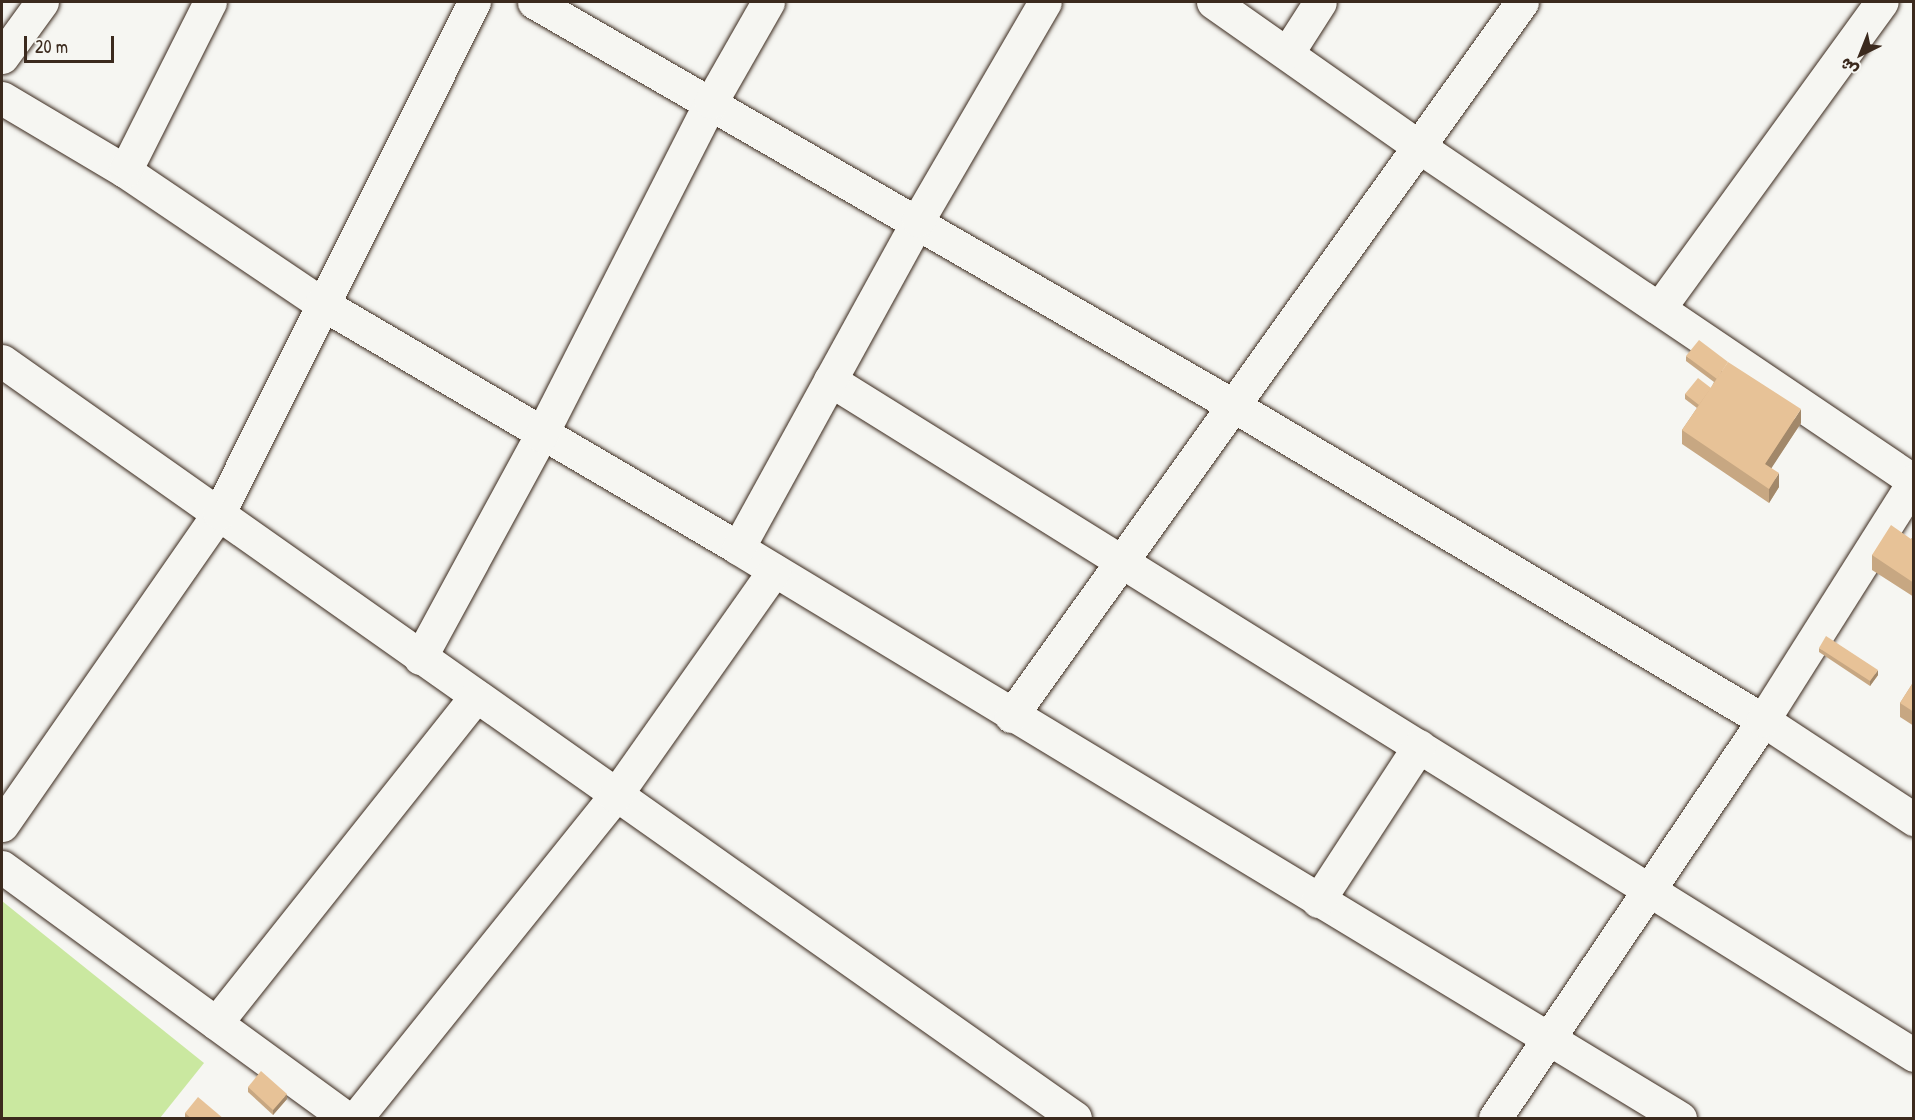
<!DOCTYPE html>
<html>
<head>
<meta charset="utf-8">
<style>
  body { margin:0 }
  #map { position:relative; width:1915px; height:1120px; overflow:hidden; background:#f6f6f2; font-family:"Patrick Hand","Playpen Sans Arabic",sans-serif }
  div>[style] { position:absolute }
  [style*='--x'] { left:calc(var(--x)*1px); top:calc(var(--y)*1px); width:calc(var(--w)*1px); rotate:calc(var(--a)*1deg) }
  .green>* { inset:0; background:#cae8a0 }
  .roads { filter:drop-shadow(0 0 2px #3b2a1e) drop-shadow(0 0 2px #3b2a1e) }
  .street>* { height:33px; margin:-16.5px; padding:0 16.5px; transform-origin:16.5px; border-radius:16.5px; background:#f6f6f2 }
  .secondary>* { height:33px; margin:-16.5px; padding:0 16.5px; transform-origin:16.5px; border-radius:16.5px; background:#f6f6f2 }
  .wall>* { inset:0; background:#c7a782 }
  .shaded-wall>* { inset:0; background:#a2886a }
  .building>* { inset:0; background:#e7c297 }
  span { translate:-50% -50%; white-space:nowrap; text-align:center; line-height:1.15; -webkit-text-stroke:4.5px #f6f6f2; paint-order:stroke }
  .frame { position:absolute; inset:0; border:3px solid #3b2a1e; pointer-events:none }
  .north { position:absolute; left:1831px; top:24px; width:60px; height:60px; -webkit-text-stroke:4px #f6f6f2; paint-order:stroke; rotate:223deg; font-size:16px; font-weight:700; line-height:24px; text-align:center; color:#3b2a1e }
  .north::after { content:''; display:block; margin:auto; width:21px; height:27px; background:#3b2a1e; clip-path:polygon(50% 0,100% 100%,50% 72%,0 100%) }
  .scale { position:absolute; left:24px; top:36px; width:90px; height:27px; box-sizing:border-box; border:3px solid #3b2a1e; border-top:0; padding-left:8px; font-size:18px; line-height:21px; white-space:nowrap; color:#3b2a1e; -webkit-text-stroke:4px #f6f6f2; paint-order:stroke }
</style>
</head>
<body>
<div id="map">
  <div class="green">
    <div style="clip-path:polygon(2px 901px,204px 1063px,160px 1118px,2px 1118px)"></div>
  </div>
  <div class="roads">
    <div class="street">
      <div style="--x:534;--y:2;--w:808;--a:29.99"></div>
      <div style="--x:1234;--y:406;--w:615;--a:30.69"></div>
      <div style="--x:1763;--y:720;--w:181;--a:33.3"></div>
      <div style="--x:1213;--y:2;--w:251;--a:35.1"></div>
      <div style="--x:1418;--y:146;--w:599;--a:34.04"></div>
      <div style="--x:1288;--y:52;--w:59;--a:-57.4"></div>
      <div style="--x:2;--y:98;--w:143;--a:30.7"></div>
      <div style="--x:125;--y:171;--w:236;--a:34"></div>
      <div style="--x:321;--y:303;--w:484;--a:30.4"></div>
      <div style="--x:738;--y:548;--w:1101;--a:31.18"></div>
      <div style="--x:125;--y:171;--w:189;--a:-63.3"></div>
      <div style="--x:1660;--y:307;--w:377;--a:-54"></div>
      <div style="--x:2;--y:361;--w:1313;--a:35.2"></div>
      <div style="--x:830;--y:380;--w:1277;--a:31.91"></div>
      <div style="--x:738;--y:548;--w:374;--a:-61.2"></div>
      <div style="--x:918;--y:220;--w:252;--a:-59.8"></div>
      <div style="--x:420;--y:658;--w:254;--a:-61.5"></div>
      <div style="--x:541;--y:435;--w:374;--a:-63"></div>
      <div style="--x:711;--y:102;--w:115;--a:-60.3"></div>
      <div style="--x:1011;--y:716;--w:878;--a:-54.41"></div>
      <div style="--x:2;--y:825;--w:380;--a:-55.2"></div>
      <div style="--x:219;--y:513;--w:571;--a:-63.48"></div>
      <div style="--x:2;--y:867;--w:426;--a:36.1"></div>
      <div style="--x:1318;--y:901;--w:185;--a:-56.9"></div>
      <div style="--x:216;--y:1023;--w:418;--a:-51.5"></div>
      <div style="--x:356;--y:1118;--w:413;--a:-51.2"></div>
      <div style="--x:615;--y:796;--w:276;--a:-54.8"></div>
      <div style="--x:1495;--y:1118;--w:480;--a:-56"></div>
      <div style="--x:1763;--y:720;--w:283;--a:-57.7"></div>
    </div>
    <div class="secondary">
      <div style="--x:2;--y:57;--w:68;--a:-54"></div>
    </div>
  </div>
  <div class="wall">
    <div style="clip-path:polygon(1686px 356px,1801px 423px,1771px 468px,1779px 487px,1769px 503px,1682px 444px,1682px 430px,1697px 408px,1685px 399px,1685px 394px,1711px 388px,1714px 382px,1686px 361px)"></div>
    <div style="clip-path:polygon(1914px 536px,1914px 597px,1872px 570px,1872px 555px,1911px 539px)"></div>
    <div style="clip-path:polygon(1819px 648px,1878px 675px,1870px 686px,1819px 652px)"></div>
    <div style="clip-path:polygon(1914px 681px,1914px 726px,1900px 717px,1900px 703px)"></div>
    <div style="clip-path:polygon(248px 1087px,287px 1099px,273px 1115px,248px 1092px)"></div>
    <div style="clip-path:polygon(185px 1113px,224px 1119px,186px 1119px,185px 1118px)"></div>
  </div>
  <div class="shaded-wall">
    <div style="clip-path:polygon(1801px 409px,1801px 423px,1765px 478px,1765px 464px)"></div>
    <div style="clip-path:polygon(1779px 473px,1779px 487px,1769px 503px,1769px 489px)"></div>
    <div style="clip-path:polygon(1878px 670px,1878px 675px,1870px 686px,1870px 681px)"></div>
    <div style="clip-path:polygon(287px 1094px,287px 1099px,273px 1115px,273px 1110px)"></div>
  </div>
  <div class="building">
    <div style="clip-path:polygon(1699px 340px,1728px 362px,1717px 379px,1686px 356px)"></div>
    <div style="clip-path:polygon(1728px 362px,1801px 409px,1765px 464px,1779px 473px,1769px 489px,1682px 430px)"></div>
    <div style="clip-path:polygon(1698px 378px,1711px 388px,1699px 405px,1685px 394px)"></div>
    <div style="clip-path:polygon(1891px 525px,1911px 539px,1914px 536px,1914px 583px,1872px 555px)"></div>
    <div style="clip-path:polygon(1826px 636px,1878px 670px,1870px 681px,1819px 648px)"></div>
    <div style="clip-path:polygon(1914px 681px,1914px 712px,1900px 703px)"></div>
    <div style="clip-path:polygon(261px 1071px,287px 1094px,273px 1110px,248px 1087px)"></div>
    <div style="clip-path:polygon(198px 1097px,224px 1119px,192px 1119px,185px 1113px)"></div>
  </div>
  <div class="frame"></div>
  <div class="north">ش</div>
  <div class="scale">20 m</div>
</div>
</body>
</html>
